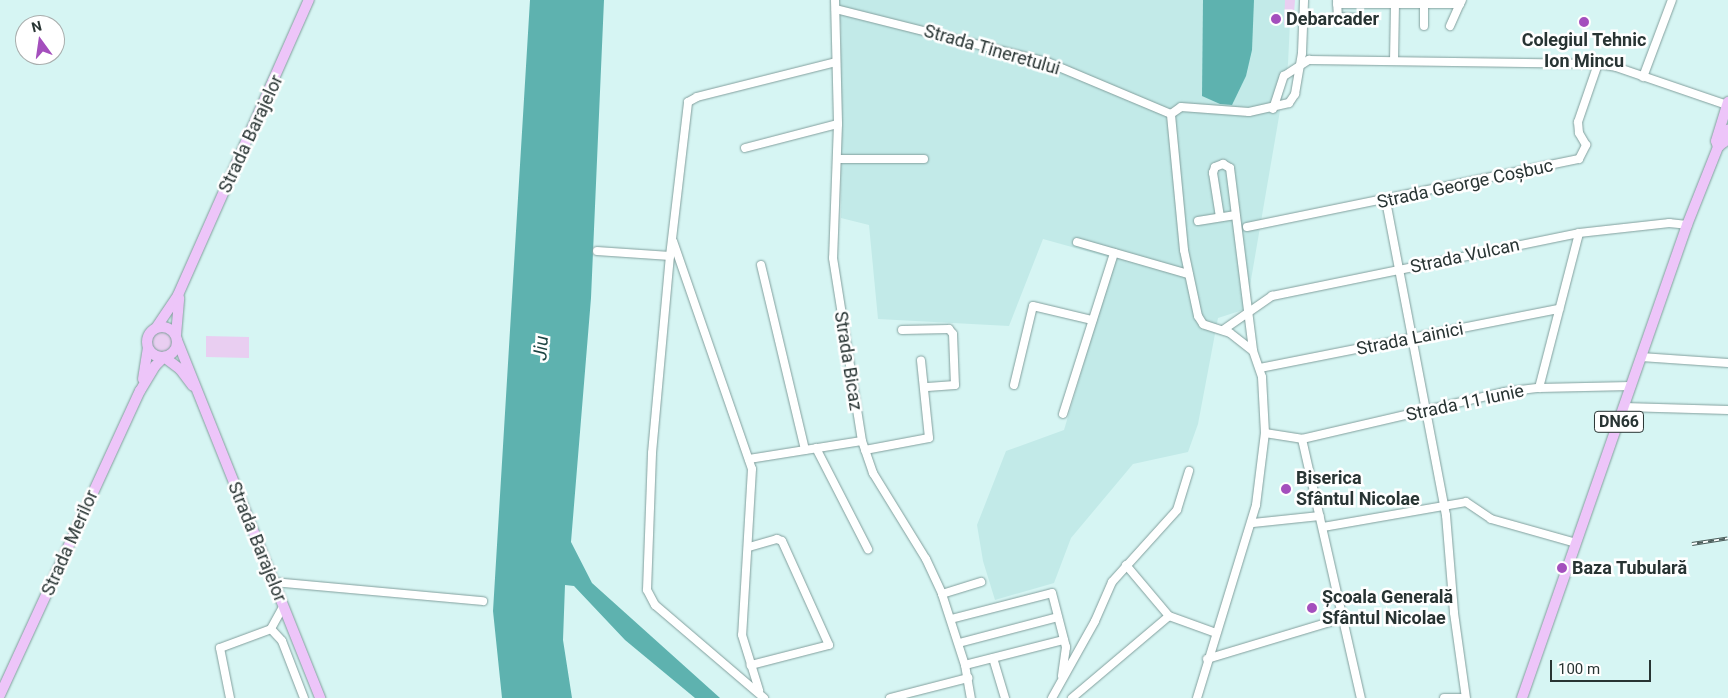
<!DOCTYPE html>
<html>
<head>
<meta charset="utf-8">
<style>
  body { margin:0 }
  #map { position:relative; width:1728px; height:698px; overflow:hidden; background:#d6f5f3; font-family:Roboto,sans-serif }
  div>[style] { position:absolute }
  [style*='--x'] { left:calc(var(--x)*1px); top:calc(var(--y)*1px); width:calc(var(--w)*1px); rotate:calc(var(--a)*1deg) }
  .built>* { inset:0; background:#c2eae8 }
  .green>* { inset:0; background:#e9cef1 }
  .round { border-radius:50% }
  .water>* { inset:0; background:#5eb2af }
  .roads { filter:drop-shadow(0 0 1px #829f9d) drop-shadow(0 0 1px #829f9d) }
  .minor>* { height:8px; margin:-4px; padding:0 4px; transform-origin:4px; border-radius:4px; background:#fff }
  .major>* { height:10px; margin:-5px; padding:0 5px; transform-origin:5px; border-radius:5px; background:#edc5f9 }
  .major>.ring { margin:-5px; padding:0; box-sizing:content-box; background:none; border:10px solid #edc5f9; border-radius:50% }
  .rail>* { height:4px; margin-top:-2px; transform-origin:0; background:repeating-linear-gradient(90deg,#fff 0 5.5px,#4c5c5a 0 11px); box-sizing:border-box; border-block:1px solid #4c5c5a }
  .dots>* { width:14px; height:14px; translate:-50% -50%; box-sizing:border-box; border:2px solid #fff; border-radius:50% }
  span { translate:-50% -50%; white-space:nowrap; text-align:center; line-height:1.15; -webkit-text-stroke:5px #fff; paint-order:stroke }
  .shield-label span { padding:1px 4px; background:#fff; border:1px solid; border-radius:4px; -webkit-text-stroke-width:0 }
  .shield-label { font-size:16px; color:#283433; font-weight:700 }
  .poi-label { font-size:18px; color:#283433; font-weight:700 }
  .left { translate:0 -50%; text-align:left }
  .street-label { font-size:18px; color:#283433 }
  .water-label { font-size:19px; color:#1d4543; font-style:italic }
  .north { position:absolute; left:15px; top:15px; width:50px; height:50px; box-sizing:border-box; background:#fff; border:1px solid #a9aead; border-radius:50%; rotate:346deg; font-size:14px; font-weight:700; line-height:20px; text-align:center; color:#283433 }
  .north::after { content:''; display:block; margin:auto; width:18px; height:22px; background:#a44fbd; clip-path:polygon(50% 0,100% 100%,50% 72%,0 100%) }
  .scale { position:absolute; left:1550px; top:660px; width:101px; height:22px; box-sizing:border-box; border:2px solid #283433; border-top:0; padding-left:6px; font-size:15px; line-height:18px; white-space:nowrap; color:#283433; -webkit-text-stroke:4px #fff; paint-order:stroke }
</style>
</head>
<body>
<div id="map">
  <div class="built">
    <div style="clip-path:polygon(835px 0,1291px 0,1288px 64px,1246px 309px,1218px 318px,1198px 424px,1188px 452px,1133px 464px,1071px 538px,1054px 583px,995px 600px,983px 561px,977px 525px,1006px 451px,1064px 430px,1115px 259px,1043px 239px,1009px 326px,878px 319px,869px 225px,841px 218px,841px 26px)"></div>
  </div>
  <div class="green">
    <div style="clip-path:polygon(1285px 0,1295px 0,1293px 26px,1284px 25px)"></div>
    <div class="round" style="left:151px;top:331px;width:22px;height:22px"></div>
    <div style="clip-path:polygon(206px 336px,249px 337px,249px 358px,206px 357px)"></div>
  </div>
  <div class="water">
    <div style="clip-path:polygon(530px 0,604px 0,591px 298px,571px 542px,592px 583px,720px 698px,695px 698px,625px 640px,574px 586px,565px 585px,563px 640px,572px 698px,502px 698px,493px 611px)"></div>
    <div style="clip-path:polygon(1203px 0,1254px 0,1252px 50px,1246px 76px,1232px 105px,1220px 104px,1202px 96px)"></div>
  </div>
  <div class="roads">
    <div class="minor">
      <div style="--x:835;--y:0;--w:124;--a:88.6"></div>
      <div style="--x:838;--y:124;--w:134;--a:92.1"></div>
      <div style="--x:833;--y:258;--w:185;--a:81"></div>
      <div style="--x:862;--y:441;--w:34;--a:71"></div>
      <div style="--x:873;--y:473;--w:101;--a:58.4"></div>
      <div style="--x:926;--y:559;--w:38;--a:65"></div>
      <div style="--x:942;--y:594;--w:75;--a:72.1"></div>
      <div style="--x:965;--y:665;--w:34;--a:80"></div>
      <div style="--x:1337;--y:0;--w:17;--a:87"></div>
      <div style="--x:1338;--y:17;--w:21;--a:3"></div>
      <div style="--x:1337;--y:4;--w:123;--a:0"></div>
      <div style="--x:1460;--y:4;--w:4;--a:-63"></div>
      <div style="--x:1424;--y:5;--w:21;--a:90"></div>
      <div style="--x:836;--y:9;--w:218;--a:14.1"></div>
      <div style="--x:1047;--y:62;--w:134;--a:22.8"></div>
      <div style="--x:1450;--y:26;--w:24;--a:-66"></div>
      <div style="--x:1394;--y:61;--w:60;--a:-89"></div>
      <div style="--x:1643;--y:77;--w:82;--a:-69.4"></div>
      <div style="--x:1273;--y:109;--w:35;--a:-72"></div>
      <div style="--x:1284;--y:76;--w:30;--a:-33"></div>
      <div style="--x:1309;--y:60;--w:289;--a:0.8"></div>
      <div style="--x:1598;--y:64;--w:18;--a:9"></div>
      <div style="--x:1616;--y:67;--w:117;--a:18.9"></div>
      <div style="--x:745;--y:148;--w:96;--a:-14.5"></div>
      <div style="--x:837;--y:159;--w:87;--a:0"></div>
      <div style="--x:1386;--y:201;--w:320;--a:79.2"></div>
      <div style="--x:1446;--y:515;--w:98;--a:85.3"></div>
      <div style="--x:1454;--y:613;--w:86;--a:82"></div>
      <div style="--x:1220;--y:217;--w:45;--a:-99"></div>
      <div style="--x:1213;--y:173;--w:6;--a:-72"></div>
      <div style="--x:1215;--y:167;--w:9;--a:-21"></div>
      <div style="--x:1223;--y:164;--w:8;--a:30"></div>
      <div style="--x:1230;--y:168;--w:184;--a:82.8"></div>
      <div style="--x:1253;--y:351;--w:29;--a:-142"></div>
      <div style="--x:1230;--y:333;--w:28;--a:-162"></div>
      <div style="--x:1203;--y:324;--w:9;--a:-122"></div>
      <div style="--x:1198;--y:316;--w:67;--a:-102"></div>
      <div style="--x:1184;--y:250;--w:137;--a:-95.5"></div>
      <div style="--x:1171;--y:114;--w:12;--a:-35"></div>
      <div style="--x:1181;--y:107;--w:68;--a:4.2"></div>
      <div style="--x:1249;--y:112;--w:41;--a:-12.7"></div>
      <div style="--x:1289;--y:103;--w:11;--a:-56"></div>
      <div style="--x:1295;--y:94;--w:42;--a:-80.3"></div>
      <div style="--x:1302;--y:53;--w:53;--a:-87.8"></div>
      <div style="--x:1198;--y:221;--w:38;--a:-9"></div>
      <div style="--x:1247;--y:227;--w:339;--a:-11.6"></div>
      <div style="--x:1579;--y:159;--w:16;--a:-63"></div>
      <div style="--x:1586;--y:145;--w:14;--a:-120"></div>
      <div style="--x:1579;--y:133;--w:11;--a:-95"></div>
      <div style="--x:1578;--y:122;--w:61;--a:-71"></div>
      <div style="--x:673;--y:241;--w:241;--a:70.9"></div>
      <div style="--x:752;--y:469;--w:166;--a:93.4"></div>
      <div style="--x:742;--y:635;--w:58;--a:72.8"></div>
      <div style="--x:1077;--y:242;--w:116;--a:16.1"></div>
      <div style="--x:597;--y:251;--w:73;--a:3.9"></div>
      <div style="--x:761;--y:265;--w:190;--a:76.6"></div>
      <div style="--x:902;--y:330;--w:47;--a:-1.2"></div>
      <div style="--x:949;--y:329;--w:6;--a:51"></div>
      <div style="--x:953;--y:334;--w:51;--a:87.8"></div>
      <div style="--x:955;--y:385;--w:31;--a:176"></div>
      <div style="--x:1223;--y:330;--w:60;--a:-34.8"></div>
      <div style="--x:1272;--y:296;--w:313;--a:-11.6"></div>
      <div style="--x:1579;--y:233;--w:91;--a:-6.3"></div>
      <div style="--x:1669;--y:223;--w:18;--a:6"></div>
      <div style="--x:1641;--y:357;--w:87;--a:3.9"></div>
      <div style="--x:1260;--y:368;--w:305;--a:-11.2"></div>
      <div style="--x:1014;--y:385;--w:81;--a:-76.5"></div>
      <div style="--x:1033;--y:306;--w:61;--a:13.3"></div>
      <div style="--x:1539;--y:388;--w:160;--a:-75.5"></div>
      <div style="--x:1624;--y:407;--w:104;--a:1.7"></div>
      <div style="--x:1063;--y:414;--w:169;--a:-72.4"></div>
      <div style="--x:1265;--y:433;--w:37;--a:9"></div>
      <div style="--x:1302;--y:439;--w:207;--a:-13.1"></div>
      <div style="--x:1504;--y:392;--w:35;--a:-7"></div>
      <div style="--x:1539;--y:388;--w:92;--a:-1.2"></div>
      <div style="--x:1302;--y:439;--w:266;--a:77.2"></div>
      <div style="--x:816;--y:448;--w:114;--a:62.8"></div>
      <div style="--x:865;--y:450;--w:65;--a:-10.6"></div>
      <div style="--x:929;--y:438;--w:78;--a:-95.9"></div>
      <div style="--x:749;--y:459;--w:114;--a:-9.1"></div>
      <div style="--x:1253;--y:523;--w:67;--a:-6"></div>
      <div style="--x:1323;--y:527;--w:145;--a:-9.9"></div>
      <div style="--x:1466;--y:502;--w:30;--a:34"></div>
      <div style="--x:1491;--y:519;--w:88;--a:15.8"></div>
      <div style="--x:749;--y:547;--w:29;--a:-16"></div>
      <div style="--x:777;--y:539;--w:5;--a:22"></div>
      <div style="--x:782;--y:541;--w:114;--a:65.7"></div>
      <div style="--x:829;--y:645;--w:81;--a:165.6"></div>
      <div style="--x:1126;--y:565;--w:67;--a:49.9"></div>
      <div style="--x:1169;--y:616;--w:50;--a:19.9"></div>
      <div style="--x:273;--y:582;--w:211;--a:5.2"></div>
      <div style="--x:942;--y:594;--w:41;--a:-17.1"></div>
      <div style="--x:283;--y:607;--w:25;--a:119"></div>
      <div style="--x:271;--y:629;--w:16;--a:47"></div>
      <div style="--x:282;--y:641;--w:61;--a:68.9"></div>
      <div style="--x:951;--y:619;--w:104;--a:-14.4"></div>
      <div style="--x:1052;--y:593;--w:56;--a:75.5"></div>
      <div style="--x:1066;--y:647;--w:29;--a:98"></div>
      <div style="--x:959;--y:643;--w:102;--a:-14.7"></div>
      <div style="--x:993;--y:658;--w:42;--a:73.3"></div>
      <div style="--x:1207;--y:659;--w:142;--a:-16.8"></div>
      <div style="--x:965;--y:665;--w:102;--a:-14.2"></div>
      <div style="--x:230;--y:698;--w:51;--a:-101.3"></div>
      <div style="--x:220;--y:648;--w:54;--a:-20.4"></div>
      <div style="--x:764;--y:698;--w:143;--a:-139.5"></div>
      <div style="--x:655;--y:605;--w:17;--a:-118"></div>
      <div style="--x:647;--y:590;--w:137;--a:-87.9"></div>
      <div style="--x:652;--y:453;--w:198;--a:-84.8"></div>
      <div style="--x:670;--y:256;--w:155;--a:-83.3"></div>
      <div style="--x:688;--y:102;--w:10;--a:-29"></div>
      <div style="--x:697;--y:97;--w:143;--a:-14.1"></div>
      <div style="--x:890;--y:698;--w:81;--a:-14.4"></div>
      <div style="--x:1052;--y:698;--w:88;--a:-60.8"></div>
      <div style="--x:1095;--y:621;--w:43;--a:-66.4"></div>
      <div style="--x:1112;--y:582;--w:97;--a:-47.9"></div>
      <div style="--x:1177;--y:510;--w:41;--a:-72.9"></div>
      <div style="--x:1072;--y:698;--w:127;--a:-40.2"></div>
      <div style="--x:1197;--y:698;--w:202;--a:-73"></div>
      <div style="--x:1256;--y:505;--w:73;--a:-82.9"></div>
      <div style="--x:1265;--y:433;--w:56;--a:-93.1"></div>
      <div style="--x:1262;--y:377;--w:28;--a:-109"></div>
      <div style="--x:1444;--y:698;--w:17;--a:0"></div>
    </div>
    <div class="major">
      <div style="--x:1718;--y:147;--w:6;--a:-108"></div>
      <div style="--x:1716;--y:141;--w:41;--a:-72.9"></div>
      <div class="ring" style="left:147px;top:327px;width:20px;height:20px"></div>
      <div style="--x:156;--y:328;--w:40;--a:-56"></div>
      <div style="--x:178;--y:295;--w:323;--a:-66.1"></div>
      <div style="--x:176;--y:335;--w:37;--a:-85"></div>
      <div style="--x:177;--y:340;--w:386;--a:68.2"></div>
      <div style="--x:143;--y:379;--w:31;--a:-81"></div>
      <div style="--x:0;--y:695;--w:335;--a:-65.3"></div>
      <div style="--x:140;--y:391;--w:29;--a:-59"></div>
      <div style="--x:155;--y:366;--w:13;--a:-45"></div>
      <div style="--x:164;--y:357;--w:20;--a:37"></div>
      <div style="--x:180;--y:369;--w:21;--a:53"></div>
      <div style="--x:1522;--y:698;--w:501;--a:-70.77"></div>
      <div style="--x:1687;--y:225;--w:84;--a:-68.3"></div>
      <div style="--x:1718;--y:147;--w:8;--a:-40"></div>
      <div style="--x:1724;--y:142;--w:13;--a:-72"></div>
    </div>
  </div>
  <div class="rail">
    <div style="--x:1692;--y:544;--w:36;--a:-9"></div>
  </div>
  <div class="dots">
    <div style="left:1276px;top:19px;background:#a44fbd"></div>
    <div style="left:1584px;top:22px;background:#a44fbd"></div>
    <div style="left:1286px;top:489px;background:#a44fbd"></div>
    <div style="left:1562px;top:568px;background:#a44fbd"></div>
    <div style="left:1312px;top:608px;background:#a44fbd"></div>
  </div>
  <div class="shield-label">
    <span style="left:1619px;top:422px">DN66</span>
  </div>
  <div class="poi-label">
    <span class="left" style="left:1286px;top:19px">Debarcader</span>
    <span style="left:1584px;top:51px">Colegiul Tehnic<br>Ion Mincu</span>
    <span class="left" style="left:1296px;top:489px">Biserica<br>Sfântul Nicolae</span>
    <span class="left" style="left:1572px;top:568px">Baza Tubulară</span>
    <span class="left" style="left:1322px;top:608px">Școala Generală<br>Sfântul Nicolae</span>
  </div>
  <div class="street-label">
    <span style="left:992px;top:50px;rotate:16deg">Strada Tineretului</span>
    <span style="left:251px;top:134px;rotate:-65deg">Strada Barajelor</span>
    <span style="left:1465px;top:184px;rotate:-12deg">Strada George Coșbuc</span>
    <span style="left:1465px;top:256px;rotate:-12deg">Strada Vulcan</span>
    <span style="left:1410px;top:339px;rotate:-11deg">Strada Lainici</span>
    <span style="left:848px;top:361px;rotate:81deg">Strada Bicaz</span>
    <span style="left:1465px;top:403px;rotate:-12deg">Strada 11 Iunie</span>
    <span style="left:257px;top:542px;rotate:68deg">Strada Barajelor</span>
    <span style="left:70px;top:543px;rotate:-66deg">Strada Merilor</span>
  </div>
  <div class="water-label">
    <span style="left:541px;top:348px;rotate:-86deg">Jiu</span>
  </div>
  <div class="north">N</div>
  <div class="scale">100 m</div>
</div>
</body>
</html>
